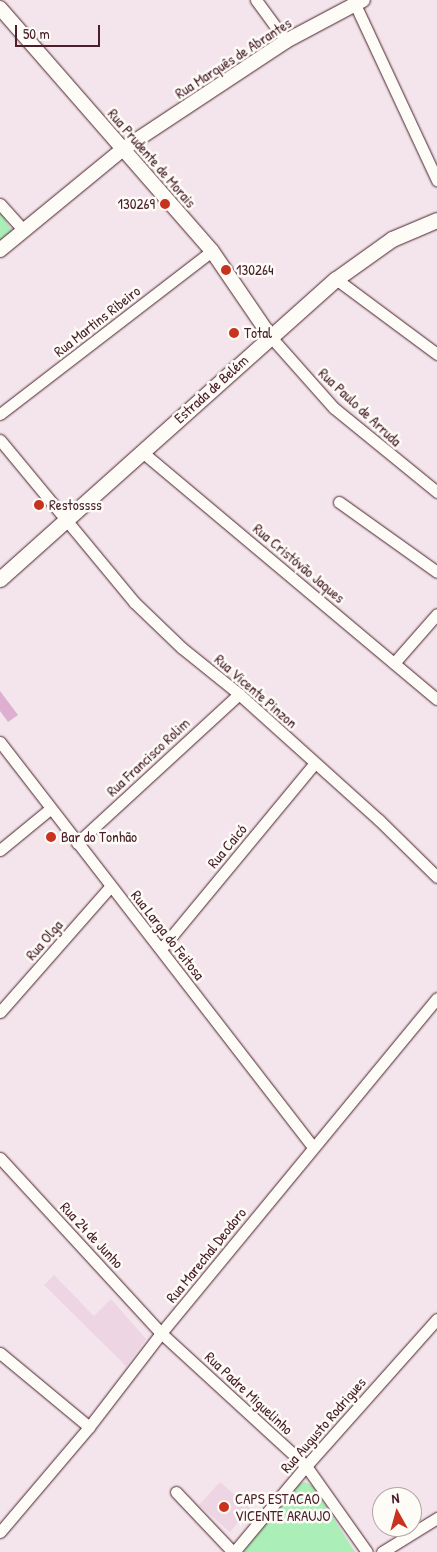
<!DOCTYPE html>
<html>
<head>
<meta charset="utf-8">
<style>
  body { margin:0 }
  #map { position:relative; width:437px; height:1552px; overflow:hidden; background:#f4e5ec; font-family:"Patrick Hand",sans-serif }
  div>[style] { position:absolute }
  [style*='--x'] { left:calc(var(--x)*1px); top:calc(var(--y)*1px); width:calc(var(--w)*1px); rotate:calc(var(--a)*1deg) }
  .built>* { inset:0; background:#edd5e4 }
  .green>* { inset:0; background:#abeeb8 }
  .building>* { inset:0; background:#deafd1 }
  .roads { filter:drop-shadow(0 0 1px #4a1f2b) drop-shadow(0 0 1px #4a1f2b) }
  .minor>* { height:11px; margin:-5.5px; padding:0 5.5px; transform-origin:5.5px; border-radius:5.5px; background:#fdfcf7 }
  .tertiary>* { height:14px; margin:-7px; padding:0 7px; transform-origin:7px; border-radius:7px; background:#fdfcf7 }
  .secondary>* { height:15px; margin:-7.5px; padding:0 7.5px; transform-origin:7.5px; border-radius:7.5px; background:#fdfcf7 }
  .dots>* { width:14px; height:14px; translate:-50% -50%; box-sizing:border-box; border:2px solid #fdfcf7; border-radius:50% }
  span { translate:-50% -50%; white-space:nowrap; text-align:center; line-height:1.15; -webkit-text-stroke:5px #fdfcf7; paint-order:stroke }
  .street-label { font-size:15px; color:#4a1f2b }
  .poi-label { font-size:15px; color:#4a1f2b }
  .right { translate:-100% -50%; text-align:right }
  .left { translate:0 -50%; text-align:left }
  .north { position:absolute; left:372px; top:1487px; width:50px; height:50px; box-sizing:border-box; background:#fdfcf7; border:1px solid #b5a4a5; border-radius:50%; rotate:353deg; font-size:14px; font-weight:700; line-height:20px; text-align:center; color:#4a1f2b }
  .north::after { content:''; display:block; margin:auto; width:18px; height:22px; background:#c8321e; clip-path:polygon(50% 0,100% 100%,50% 72%,0 100%) }
  .scale { position:absolute; left:15px; top:25px; width:85px; height:22px; box-sizing:border-box; border:2px solid #4a1f2b; border-top:0; padding-left:6px; font-size:15px; line-height:18px; white-space:nowrap; color:#4a1f2b; -webkit-text-stroke:4px #fdfcf7; paint-order:stroke }
</style>
</head>
<body>
<div id="map">
  <div class="built">
    <div style="clip-path:polygon(54px 1275px,94px 1316px,111px 1299px,146px 1339px,126px 1366px,44px 1285px)"></div>
    <div style="clip-path:polygon(220px 1482px,250px 1508px,230px 1532px,199px 1505px)"></div>
  </div>
  <div class="green">
    <div style="clip-path:polygon(0 211px,12px 231px,0 245px)"></div>
    <div style="clip-path:polygon(305px 1482px,313px 1486px,355px 1552px,243px 1552px,298px 1484px)"></div>
  </div>
  <div class="building">
    <div style="clip-path:polygon(0 691px,18px 715px,8px 722px,0 711px)"></div>
  </div>
  <div class="roads">
    <div class="minor">
      <div style="--x:256;--y:0;--w:51;--a:53.8"></div>
      <div style="--x:353;--y:0;--w:199;--a:65"></div>
      <div style="--x:0;--y:204;--w:36;--a:48"></div>
      <div style="--x:336;--y:279;--w:126;--a:36.6"></div>
      <div style="--x:270;--y:336;--w:96;--a:48.4"></div>
      <div style="--x:334;--y:408;--w:133;--a:39.2"></div>
      <div style="--x:0;--y:414;--w:267;--a:-37.6"></div>
      <div style="--x:0;--y:440;--w:210;--a:50.4"></div>
      <div style="--x:134;--y:602;--w:66;--a:43.8"></div>
      <div style="--x:182;--y:648;--w:73;--a:38.9"></div>
      <div style="--x:239;--y:694;--w:188;--a:42"></div>
      <div style="--x:379;--y:820;--w:81;--a:44.5"></div>
      <div style="--x:141;--y:451;--w:386;--a:40"></div>
      <div style="--x:339;--y:502;--w:120;--a:35.5"></div>
      <div style="--x:394;--y:663;--w:65;--a:-48.7"></div>
      <div style="--x:0;--y:742;--w:512;--a:52.3"></div>
      <div style="--x:77;--y:843;--w:220;--a:-42.6"></div>
      <div style="--x:0;--y:850;--w:65;--a:-39.4"></div>
      <div style="--x:161;--y:949;--w:241;--a:-50.4"></div>
      <div style="--x:0;--y:1012;--w:167;--a:-48.7"></div>
      <div style="--x:0;--y:1158;--w:238;--a:47.4"></div>
      <div style="--x:161;--y:1333;--w:197;--a:42.5"></div>
      <div style="--x:306;--y:1466;--w:105;--a:54.7"></div>
      <div style="--x:0;--y:1353;--w:116;--a:39.7"></div>
      <div style="--x:176;--y:1492;--w:83;--a:46.5"></div>
      <div style="--x:0;--y:1532;--w:138;--a:-49.7"></div>
      <div style="--x:89;--y:1427;--w:118;--a:-52.5"></div>
      <div style="--x:161;--y:1333;--w:434;--a:-50.5"></div>
      <div style="--x:234;--y:1552;--w:112;--a:-50.1"></div>
      <div style="--x:306;--y:1466;--w:197;--a:-48.3"></div>
      <div style="--x:382;--y:1552;--w:65;--a:-31.7"></div>
    </div>
    <div class="tertiary">
      <div style="--x:0;--y:8;--w:322;--a:48.9"></div>
      <div style="--x:212;--y:251;--w:103;--a:55.7"></div>
      <div style="--x:0;--y:250;--w:159;--a:-39.4"></div>
      <div style="--x:123;--y:149;--w:196;--a:-33.5"></div>
      <div style="--x:286;--y:41;--w:87;--a:-28"></div>
    </div>
    <div class="secondary">
      <div style="--x:0;--y:579;--w:450;--a:-41.8"></div>
      <div style="--x:336;--y:279;--w:69;--a:-35.5"></div>
      <div style="--x:392;--y:239;--w:49;--a:-22.9"></div>
    </div>
  </div>
  <div class="dots">
    <div style="left:165px;top:204px;background:#c8321e"></div>
    <div style="left:226px;top:270px;background:#c8321e"></div>
    <div style="left:234px;top:333px;background:#c8321e"></div>
    <div style="left:39px;top:505px;background:#c8321e"></div>
    <div style="left:51px;top:837px;background:#c8321e"></div>
    <div style="left:224px;top:1507px;background:#c8321e"></div>
  </div>
  <div class="street-label">
    <span style="left:233px;top:58px;rotate:-33deg">Rua Marquês de Abrantes</span>
    <span style="left:152px;top:158px;rotate:49deg">Rua Prudente de Morais</span>
    <span style="left:97px;top:321px;rotate:-38deg">Rua Martins Ribeiro</span>
    <span style="left:211px;top:389px;rotate:-42deg">Estrada de Belém</span>
    <span style="left:360px;top:407px;rotate:43deg">Rua Paulo de Arruda</span>
    <span style="left:299px;top:563px;rotate:40deg">Rua Cristóvão Jaques</span>
    <span style="left:256px;top:691px;rotate:41deg">Rua Vicente Pinzon</span>
    <span style="left:148px;top:757px;rotate:-43deg">Rua Francisco Rolim</span>
    <span style="left:227px;top:846px;rotate:-50deg">Rua Caicó</span>
    <span style="left:168px;top:935px;rotate:52deg">Rua Larga do Feitosa</span>
    <span style="left:44px;top:940px;rotate:-49deg">Rua Olga</span>
    <span style="left:92px;top:1235px;rotate:47deg">Rua 24 de Junho</span>
    <span style="left:206px;top:1255px;rotate:-51deg">Rua Marechal Deodoro</span>
    <span style="left:249px;top:1393px;rotate:43deg">Rua Padre Miguelinho</span>
    <span style="left:323px;top:1425px;rotate:-49deg">Rua Augusto Rodrigues</span>
  </div>
  <div class="poi-label">
    <span class="right" style="left:155px;top:204px">130269</span>
    <span class="left" style="left:236px;top:270px">130264</span>
    <span class="left" style="left:244px;top:333px">Total</span>
    <span class="left" style="left:49px;top:505px">Restossss</span>
    <span class="left" style="left:61px;top:837px">Bar do Tonhão</span>
    <span class="left" style="left:235px;top:1507px">CAPS ESTACAO<br>VICENTE ARAUJO</span>
  </div>
  <div class="north">N</div>
  <div class="scale">50 m</div>
</div>
</body>
</html>
